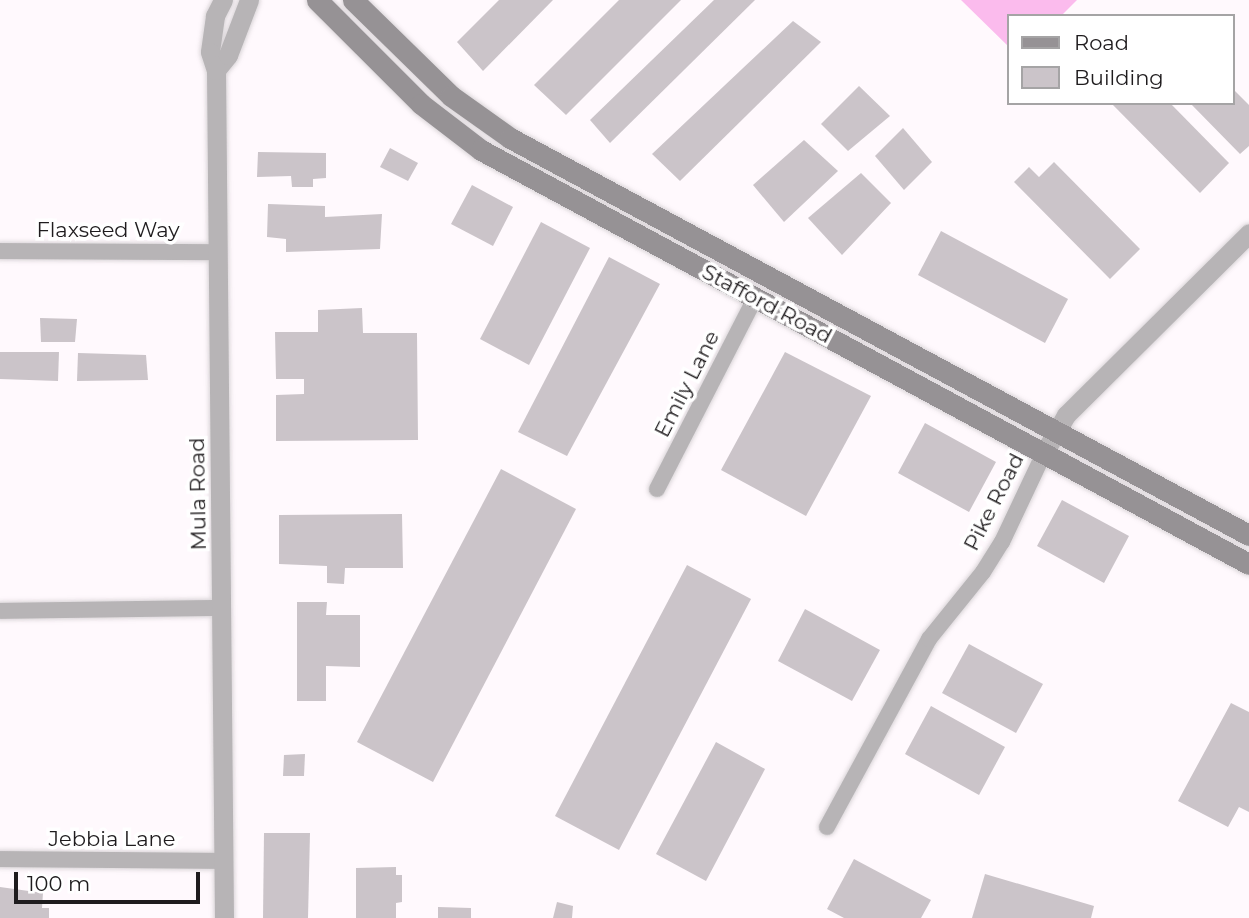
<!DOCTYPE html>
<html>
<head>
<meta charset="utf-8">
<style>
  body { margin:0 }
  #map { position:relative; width:1249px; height:918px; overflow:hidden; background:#fff9fd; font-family:Montserrat,sans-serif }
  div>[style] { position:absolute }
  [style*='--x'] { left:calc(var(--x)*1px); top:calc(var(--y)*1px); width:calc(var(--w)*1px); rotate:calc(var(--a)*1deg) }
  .water>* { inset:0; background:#fbbbed }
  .building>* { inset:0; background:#cbc4c9 }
  .roads { filter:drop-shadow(0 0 2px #dbd6d9) drop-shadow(0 0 2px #dbd6d9) }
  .minor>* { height:16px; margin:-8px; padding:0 8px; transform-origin:8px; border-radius:8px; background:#b7b4b6 }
  .tertiary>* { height:19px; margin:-9.5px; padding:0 9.5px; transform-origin:9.5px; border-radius:9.5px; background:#b7b4b6 }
  .secondary>* { height:21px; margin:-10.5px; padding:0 10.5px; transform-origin:10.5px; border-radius:10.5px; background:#969295 }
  span { translate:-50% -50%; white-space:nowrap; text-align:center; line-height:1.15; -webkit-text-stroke:7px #fff; paint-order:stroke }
  .street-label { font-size:21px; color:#1f1c1e }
  .legend { position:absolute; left:1007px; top:14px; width:228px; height:91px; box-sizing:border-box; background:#fff; border:2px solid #a5a4a5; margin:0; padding:9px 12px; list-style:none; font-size:21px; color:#1f1c1e }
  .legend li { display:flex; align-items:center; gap:14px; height:35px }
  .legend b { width:35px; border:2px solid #a5a4a5 }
  .scale { position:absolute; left:14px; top:872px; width:186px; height:32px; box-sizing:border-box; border:4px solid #1f1c1e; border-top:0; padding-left:9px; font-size:21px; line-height:24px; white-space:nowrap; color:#1f1c1e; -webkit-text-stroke:5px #fff; paint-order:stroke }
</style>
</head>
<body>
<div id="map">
  <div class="water">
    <div style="clip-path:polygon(961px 0,1077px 0,1061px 16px,1009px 16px,1009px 47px)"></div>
  </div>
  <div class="building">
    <div style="clip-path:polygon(499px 0,553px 0,483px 71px,457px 42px)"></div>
    <div style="clip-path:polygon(619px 0,681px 0,566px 115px,534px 85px)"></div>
    <div style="clip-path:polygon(714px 0,755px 0,610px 143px,590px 120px)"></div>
    <div style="clip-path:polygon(793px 21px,821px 42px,680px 181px,652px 154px)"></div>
    <div style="clip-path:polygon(859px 86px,890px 116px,848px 151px,821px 124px)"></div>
    <div style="clip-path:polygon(1233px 89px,1249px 105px,1249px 146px,1240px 154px,1190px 103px,1233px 103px)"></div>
    <div style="clip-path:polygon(1111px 103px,1170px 103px,1229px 163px,1200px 193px)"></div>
    <div style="clip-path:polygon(903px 128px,932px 162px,904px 190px,875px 156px)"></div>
    <div style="clip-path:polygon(804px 140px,838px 171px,784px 222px,753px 185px)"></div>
    <div style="clip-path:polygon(390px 148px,418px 163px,408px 181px,380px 167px)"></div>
    <div style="clip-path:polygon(258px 152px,326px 153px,326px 178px,313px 179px,313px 187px,292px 187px,291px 176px,257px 177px)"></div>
    <div style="clip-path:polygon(1054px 162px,1140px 249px,1110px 279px,1014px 182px,1029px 167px,1039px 177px)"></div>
    <div style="clip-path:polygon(861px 173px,891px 203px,842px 255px,808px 218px)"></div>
    <div style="clip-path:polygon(472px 185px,513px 207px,493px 246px,451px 224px)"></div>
    <div style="clip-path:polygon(268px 204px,325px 206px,325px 217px,382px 214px,380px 249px,286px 252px,286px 239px,267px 237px)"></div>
    <div style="clip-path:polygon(541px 222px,590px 248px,529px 365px,480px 339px)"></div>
    <div style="clip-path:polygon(941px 231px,1068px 299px,1045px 343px,918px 275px)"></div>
    <div style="clip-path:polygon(609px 257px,660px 284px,567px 456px,518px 432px)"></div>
    <div style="clip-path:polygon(362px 308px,363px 333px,417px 333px,418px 440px,276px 441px,276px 395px,304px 394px,304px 379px,276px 379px,275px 332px,318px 332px,318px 310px)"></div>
    <div style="clip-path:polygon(40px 318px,77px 319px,75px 342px,41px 342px)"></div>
    <div style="clip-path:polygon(0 352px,59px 352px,58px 381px,0 379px)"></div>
    <div style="clip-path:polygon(785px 352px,871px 396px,806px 516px,721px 470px)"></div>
    <div style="clip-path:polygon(78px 353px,146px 355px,148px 380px,77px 381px)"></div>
    <div style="clip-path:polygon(925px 423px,996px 462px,969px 512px,898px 473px)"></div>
    <div style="clip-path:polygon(501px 469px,576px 509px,433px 782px,357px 742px)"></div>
    <div style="clip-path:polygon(1062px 500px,1129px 536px,1104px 583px,1037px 546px)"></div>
    <div style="clip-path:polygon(402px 514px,403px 568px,345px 568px,344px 584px,327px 583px,327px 566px,279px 564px,279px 515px)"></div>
    <div style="clip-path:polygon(687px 565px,751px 599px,619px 850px,555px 816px)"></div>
    <div style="clip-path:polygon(297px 602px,327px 602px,326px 615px,360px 615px,360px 667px,326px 666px,326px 701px,297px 701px)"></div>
    <div style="clip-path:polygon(805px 609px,880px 650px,852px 701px,778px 661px)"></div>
    <div style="clip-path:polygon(969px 644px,1043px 684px,1016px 733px,942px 693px)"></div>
    <div style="clip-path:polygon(1231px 703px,1249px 712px,1249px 812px,1239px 807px,1228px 827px,1178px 801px)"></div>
    <div style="clip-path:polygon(931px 706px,1005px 747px,979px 795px,905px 754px)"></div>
    <div style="clip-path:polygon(716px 742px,765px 769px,706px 881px,656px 854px)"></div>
    <div style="clip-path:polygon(305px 754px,304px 776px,283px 776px,284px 755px)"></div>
    <div style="clip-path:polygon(264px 833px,310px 833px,308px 918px,263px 918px)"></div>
    <div style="clip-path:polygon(854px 859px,931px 900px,921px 918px,844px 918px,827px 909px)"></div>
    <div style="clip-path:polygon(396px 867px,396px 875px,402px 875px,402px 902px,396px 903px,396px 918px,356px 918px,356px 868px)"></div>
    <div style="clip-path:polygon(985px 874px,1094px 906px,1091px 918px,972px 918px)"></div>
    <div style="clip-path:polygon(0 887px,43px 893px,42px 908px,49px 908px,49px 918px,0 918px)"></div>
    <div style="clip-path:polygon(557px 902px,573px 906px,572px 918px,553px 918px)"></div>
    <div style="clip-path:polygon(438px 907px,471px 908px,471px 918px,438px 918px)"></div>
  </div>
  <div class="roads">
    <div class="minor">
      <div style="--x:0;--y:251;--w:216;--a:0.3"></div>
      <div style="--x:657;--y:489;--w:215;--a:-62.8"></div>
      <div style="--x:0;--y:611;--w:222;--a:-0.8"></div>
      <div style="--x:827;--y:827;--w:214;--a:-61.5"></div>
      <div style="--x:929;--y:639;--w:86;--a:-51.1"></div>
      <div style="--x:983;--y:572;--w:36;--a:-58"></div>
      <div style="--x:1002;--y:542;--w:98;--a:-64.7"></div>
      <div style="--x:0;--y:859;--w:224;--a:0.5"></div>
    </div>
    <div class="tertiary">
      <div style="--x:223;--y:0;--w:18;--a:117"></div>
      <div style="--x:215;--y:16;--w:36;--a:98"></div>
      <div style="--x:210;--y:52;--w:19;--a:72"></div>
      <div style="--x:216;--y:70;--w:848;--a:89.46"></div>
      <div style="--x:216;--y:70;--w:19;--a:-51"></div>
      <div style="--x:228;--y:55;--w:59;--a:-69.1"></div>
      <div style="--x:1044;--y:453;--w:44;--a:-59.9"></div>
      <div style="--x:1066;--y:415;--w:258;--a:-44.8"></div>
    </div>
    <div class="secondary">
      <div style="--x:317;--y:0;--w:147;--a:45"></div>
      <div style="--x:421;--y:104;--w:76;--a:37.5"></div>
      <div style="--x:481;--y:150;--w:872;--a:28.33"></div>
      <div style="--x:353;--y:0;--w:137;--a:44.4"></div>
      <div style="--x:451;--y:96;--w:72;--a:35.4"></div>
      <div style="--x:510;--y:138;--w:839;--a:28.25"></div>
    </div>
  </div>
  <div class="street-label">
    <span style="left:108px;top:230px">Flaxseed Way</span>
    <span style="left:767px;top:304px;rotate:28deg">Stafford Road</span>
    <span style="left:687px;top:384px;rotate:-63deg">Emily Lane</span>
    <span style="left:198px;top:494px;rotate:-91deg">Mula Road</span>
    <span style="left:994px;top:502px;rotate:-63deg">Pike Road</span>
    <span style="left:112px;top:839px">Jebbia Lane</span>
  </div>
  <ul class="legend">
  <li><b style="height:9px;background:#969295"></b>Road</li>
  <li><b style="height:19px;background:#cbc4c9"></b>Building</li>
  </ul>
  <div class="scale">100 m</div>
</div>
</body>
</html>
